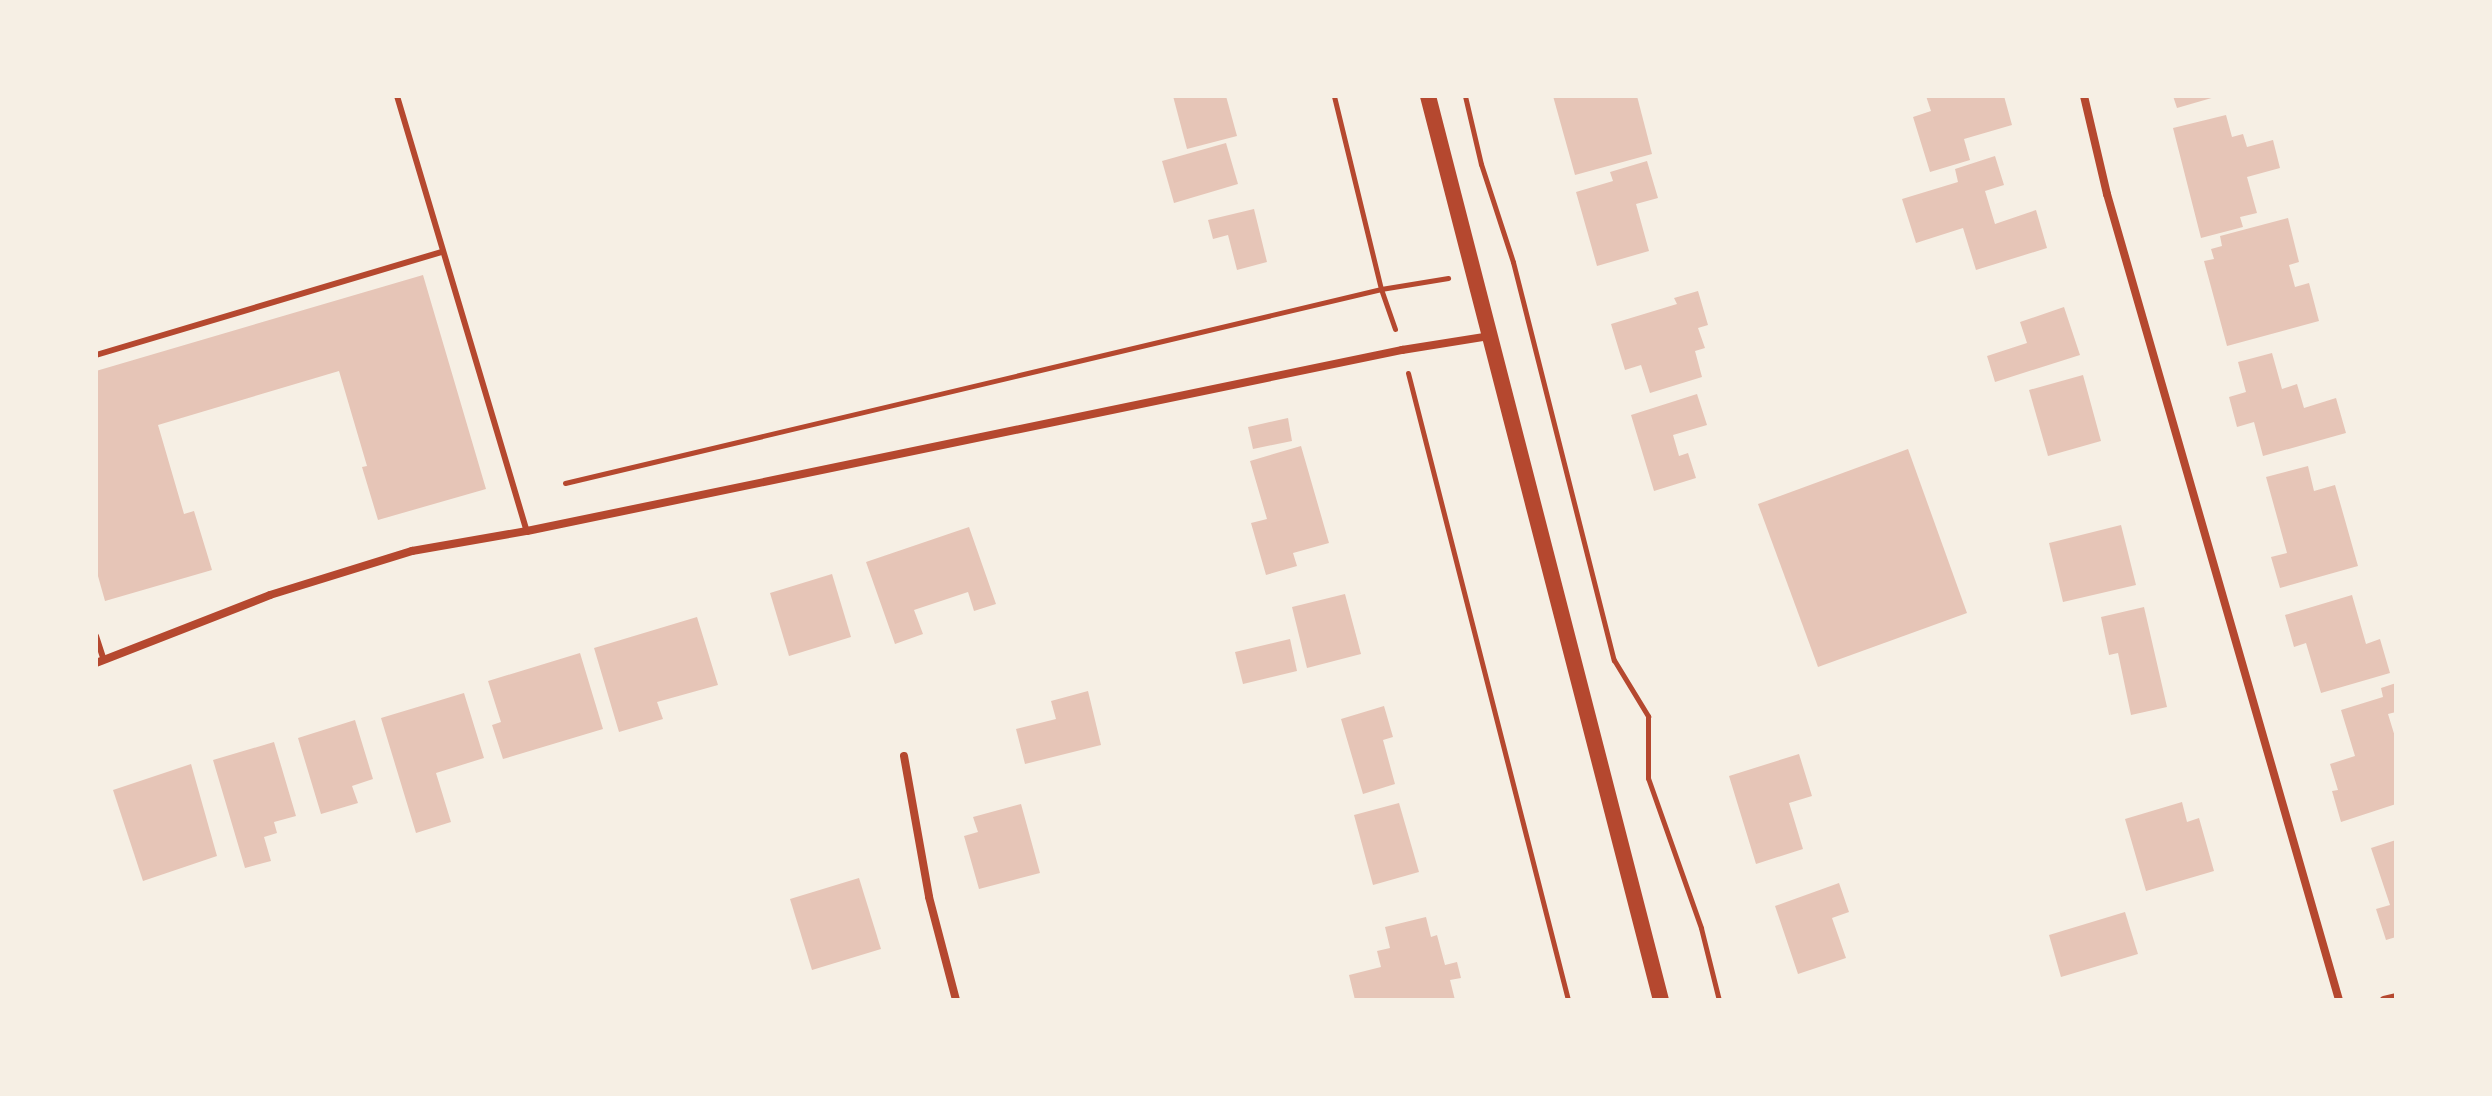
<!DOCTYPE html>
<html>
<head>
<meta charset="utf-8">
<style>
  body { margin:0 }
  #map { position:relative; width:2492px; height:1096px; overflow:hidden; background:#f6efe4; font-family:Raleway,sans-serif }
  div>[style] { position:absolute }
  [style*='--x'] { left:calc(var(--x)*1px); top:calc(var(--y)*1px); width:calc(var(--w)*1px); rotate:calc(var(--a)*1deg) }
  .building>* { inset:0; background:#e6c5b7 }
  .path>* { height:5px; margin:-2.5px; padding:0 2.5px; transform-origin:2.5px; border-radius:2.5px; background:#b5482f }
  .service>* { height:6px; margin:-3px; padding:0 3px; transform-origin:3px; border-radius:3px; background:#b5482f }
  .minor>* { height:8px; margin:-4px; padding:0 4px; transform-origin:4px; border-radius:4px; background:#b5482f }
  .secondary>* { height:16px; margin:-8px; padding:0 8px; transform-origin:8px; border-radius:8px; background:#b5482f }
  span { translate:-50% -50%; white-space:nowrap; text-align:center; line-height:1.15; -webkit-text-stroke:8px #f6efe4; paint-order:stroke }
  .frame { position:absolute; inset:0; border:98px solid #f6efe4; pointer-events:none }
</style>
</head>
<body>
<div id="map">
  <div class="building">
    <div style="clip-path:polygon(1173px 96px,1226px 96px,1237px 136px,1187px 149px)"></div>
    <div style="clip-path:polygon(1553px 96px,1637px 96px,1652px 154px,1575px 175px)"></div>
    <div style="clip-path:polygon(1926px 96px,2004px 96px,2012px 125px,1964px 139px,1970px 160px,1930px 172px,1913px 117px,1931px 111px)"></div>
    <div style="clip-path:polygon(2173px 96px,2215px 96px,2215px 97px,2177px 108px)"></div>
    <div style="clip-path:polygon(2226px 115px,2232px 137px,2243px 134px,2247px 147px,2273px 140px,2280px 168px,2247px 177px,2257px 213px,2240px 217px,2243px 227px,2201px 238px,2173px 128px)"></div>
    <div style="clip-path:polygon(1226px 143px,1238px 184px,1174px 203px,1162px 161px)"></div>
    <div style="clip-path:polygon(1995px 156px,2004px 185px,1985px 191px,1995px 224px,2036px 210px,2047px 248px,1976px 270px,1963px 228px,1916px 243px,1902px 199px,1958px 182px,1955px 169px)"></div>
    <div style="clip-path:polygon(1647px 161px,1658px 198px,1636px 204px,1649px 251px,1597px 266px,1576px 192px,1613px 181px,1610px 172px)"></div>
    <div style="clip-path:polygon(1254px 209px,1267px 262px,1237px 270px,1228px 235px,1213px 239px,1208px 220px)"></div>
    <div style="clip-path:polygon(2288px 218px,2299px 262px,2289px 265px,2295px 287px,2309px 283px,2319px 321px,2227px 346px,2204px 261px,2214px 259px,2211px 249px,2222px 246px,2220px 236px)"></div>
    <div style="clip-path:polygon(423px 275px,486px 489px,378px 520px,362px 467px,367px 466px,339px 371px,158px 425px,184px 514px,194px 511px,212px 570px,105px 601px,96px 569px,96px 371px)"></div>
    <div style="clip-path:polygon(1698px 291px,1708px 325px,1698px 328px,1705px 348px,1695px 351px,1702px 377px,1650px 393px,1641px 365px,1625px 370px,1611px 324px,1677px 304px,1674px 298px)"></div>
    <div style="clip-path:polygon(2064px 307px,2080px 355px,1995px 382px,1987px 356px,2027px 343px,2020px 322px)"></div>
    <div style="clip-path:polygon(2272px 353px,2282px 389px,2297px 384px,2304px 408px,2336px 398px,2346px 433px,2263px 456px,2254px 422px,2237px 427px,2229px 397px,2246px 392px,2238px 362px)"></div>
    <div style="clip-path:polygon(2083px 375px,2101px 441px,2048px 456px,2029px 390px)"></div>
    <div style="clip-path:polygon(1697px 394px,1707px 425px,1673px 435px,1679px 456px,1688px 453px,1696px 478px,1654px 491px,1631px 415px)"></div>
    <div style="clip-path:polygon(1288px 418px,1292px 441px,1253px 449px,1248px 427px)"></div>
    <div style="clip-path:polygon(1301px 446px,1329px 543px,1293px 553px,1297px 566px,1266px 575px,1251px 523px,1267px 519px,1250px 461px)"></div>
    <div style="clip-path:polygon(1908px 449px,1967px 613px,1818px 667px,1758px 504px)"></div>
    <div style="clip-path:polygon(2308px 466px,2314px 491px,2335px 485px,2358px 566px,2280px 588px,2271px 557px,2287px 553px,2266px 477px)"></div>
    <div style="clip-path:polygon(2121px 525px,2136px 585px,2063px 602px,2049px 543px)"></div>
    <div style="clip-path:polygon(969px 527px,996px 604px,974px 611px,968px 592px,914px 610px,923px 634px,895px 644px,866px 562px)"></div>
    <div style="clip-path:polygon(832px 574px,851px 637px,789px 656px,770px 593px)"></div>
    <div style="clip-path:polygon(1345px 594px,1361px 654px,1307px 668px,1292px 607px)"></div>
    <div style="clip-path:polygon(2352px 595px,2366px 644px,2380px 639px,2390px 673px,2321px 693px,2306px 643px,2294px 647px,2285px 615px)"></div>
    <div style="clip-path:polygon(2144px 607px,2167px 707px,2131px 715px,2118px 653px,2109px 655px,2101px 617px)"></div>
    <div style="clip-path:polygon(697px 617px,718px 685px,657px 702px,663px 719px,619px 732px,594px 648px)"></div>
    <div style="clip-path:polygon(1290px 639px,1297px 671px,1243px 684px,1235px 652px)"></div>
    <div style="clip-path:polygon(580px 653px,603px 729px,503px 759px,492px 725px,501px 722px,488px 681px)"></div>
    <div style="clip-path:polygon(2396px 683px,2396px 712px,2388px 714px,2396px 740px,2396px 804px,2341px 822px,2332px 791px,2338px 790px,2330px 764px,2355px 756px,2341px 710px,2383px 697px,2381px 688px)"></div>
    <div style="clip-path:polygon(1088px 691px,1101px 745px,1025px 764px,1016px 729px,1056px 719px,1051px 701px)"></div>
    <div style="clip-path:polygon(464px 693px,484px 758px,436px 773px,451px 822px,416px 833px,381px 718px)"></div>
    <div style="clip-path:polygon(1384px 706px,1393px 737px,1383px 740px,1395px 784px,1363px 794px,1341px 719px)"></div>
    <div style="clip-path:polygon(355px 720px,373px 779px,352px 786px,358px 803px,321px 814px,298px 738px)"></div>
    <div style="clip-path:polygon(274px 742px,296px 816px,274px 822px,277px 833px,264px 837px,271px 861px,245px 868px,213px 760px)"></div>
    <div style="clip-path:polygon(1799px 754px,1812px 796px,1789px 803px,1803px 849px,1756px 864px,1729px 776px)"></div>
    <div style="clip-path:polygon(191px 764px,217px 856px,143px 881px,113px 790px)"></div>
    <div style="clip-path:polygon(2182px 802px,2187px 822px,2199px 818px,2214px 871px,2146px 891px,2125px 819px)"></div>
    <div style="clip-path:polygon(1399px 803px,1419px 872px,1373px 885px,1354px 815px)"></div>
    <div style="clip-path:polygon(1021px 804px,1040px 873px,979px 889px,964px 836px,978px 832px,973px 817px)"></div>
    <div style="clip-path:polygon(2396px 840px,2396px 937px,2386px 940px,2376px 909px,2390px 905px,2371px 848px)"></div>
    <div style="clip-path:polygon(859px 878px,881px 949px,812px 970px,790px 899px)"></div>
    <div style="clip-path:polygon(1839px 883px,1849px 912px,1832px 918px,1846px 958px,1798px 974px,1775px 906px)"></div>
    <div style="clip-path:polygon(2125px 912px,2138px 954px,2061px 977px,2049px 935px)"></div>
    <div style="clip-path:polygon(1426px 917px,1431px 937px,1437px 935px,1445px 965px,1457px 962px,1461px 978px,1450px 980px,1455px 1000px,1355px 1000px,1349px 975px,1381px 967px,1377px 951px,1390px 948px,1385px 927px)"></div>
  </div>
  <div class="path">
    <div style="--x:1465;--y:96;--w:70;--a:76.8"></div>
    <div style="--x:1481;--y:164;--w:103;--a:71.9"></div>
    <div style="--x:1513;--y:262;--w:411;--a:75.8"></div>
    <div style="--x:1614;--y:660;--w:66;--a:58.7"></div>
    <div style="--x:1648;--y:716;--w:62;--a:90"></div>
    <div style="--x:1648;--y:778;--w:159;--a:70.5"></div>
    <div style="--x:1701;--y:928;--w:74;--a:76"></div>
    <div style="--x:1395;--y:329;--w:42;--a:-109.3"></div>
    <div style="--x:1381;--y:289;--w:68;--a:-9.3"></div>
    <div style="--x:1408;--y:373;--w:647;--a:75.68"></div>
    <div style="--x:565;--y:483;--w:839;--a:-13.37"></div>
    <div style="--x:1381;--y:289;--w:199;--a:-103.7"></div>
  </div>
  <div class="service">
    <div style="--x:397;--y:96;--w:454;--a:73.4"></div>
    <div style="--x:96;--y:355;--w:361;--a:-16.6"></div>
    <div style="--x:96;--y:636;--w:25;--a:72"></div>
  </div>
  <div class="minor">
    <div style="--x:2084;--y:96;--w:101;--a:76.8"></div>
    <div style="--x:2107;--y:194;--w:839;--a:73.94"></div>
    <div style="--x:96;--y:663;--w:187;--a:-21.3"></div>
    <div style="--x:270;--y:595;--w:149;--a:-17.2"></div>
    <div style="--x:412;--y:551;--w:117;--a:-9.9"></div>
    <div style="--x:527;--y:531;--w:894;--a:-11.69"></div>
    <div style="--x:1402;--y:350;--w:88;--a:-9.1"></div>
    <div style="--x:904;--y:756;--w:143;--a:79.9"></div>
    <div style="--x:929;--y:897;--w:106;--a:75.3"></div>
    <div style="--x:2384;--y:1000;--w:12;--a:-14"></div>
  </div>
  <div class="secondary">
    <div style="--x:1428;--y:96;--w:934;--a:75.55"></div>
  </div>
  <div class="frame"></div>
</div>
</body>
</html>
